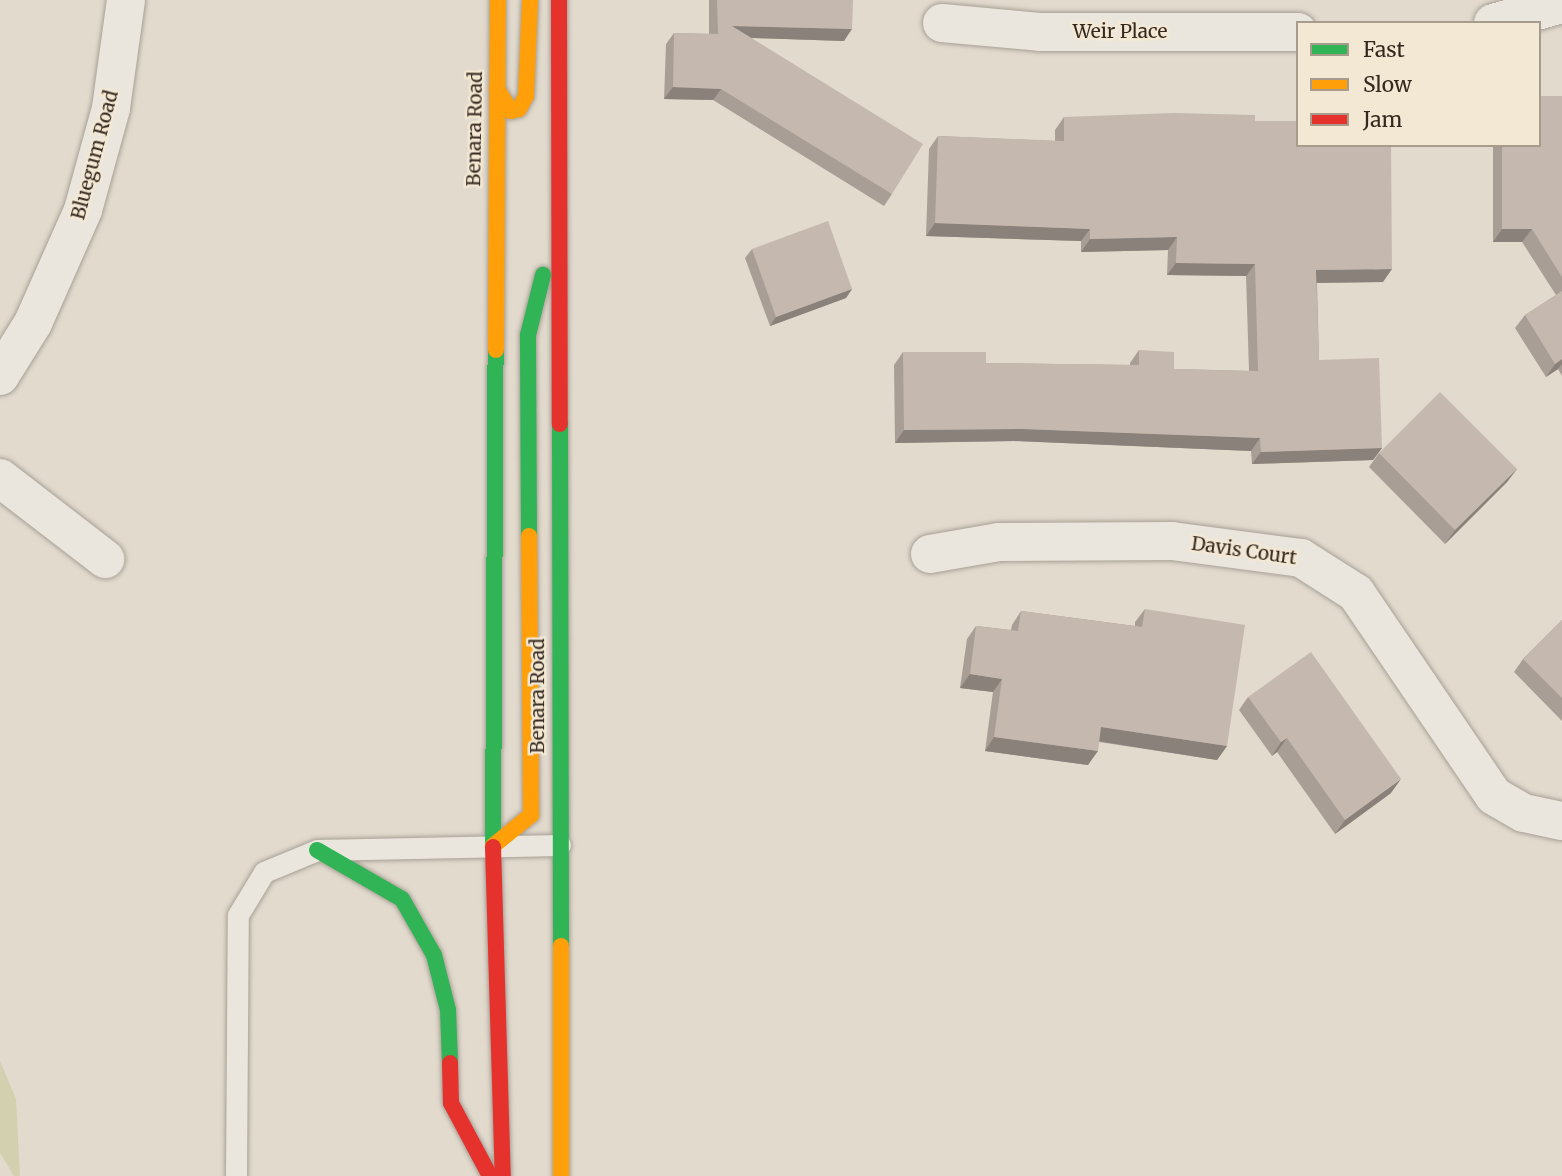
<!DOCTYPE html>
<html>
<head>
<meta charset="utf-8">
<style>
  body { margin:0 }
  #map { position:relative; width:1562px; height:1176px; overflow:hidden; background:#e2dacd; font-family:Merriweather,serif }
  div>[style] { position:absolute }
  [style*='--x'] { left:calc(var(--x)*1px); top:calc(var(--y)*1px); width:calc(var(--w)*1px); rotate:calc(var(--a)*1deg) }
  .green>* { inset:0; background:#d3d0b0 }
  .roads { filter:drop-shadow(0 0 2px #a7a096) drop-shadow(0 0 2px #a7a096) }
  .lane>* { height:21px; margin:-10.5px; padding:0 10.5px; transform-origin:10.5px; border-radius:10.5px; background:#eae6de }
  .street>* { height:38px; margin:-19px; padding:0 19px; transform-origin:19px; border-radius:19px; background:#eae6de }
  .fast>* { height:16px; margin:-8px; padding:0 8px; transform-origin:8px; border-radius:8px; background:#30b455 }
  .slow>* { height:16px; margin:-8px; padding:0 8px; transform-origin:8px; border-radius:8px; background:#ff9f0a }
  .jam>* { height:16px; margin:-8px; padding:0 8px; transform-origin:8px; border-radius:8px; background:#e5322d }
  .wall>* { inset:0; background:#a99e96 }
  .shaded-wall>* { inset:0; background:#8a817a }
  .building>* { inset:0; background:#c5b8ae }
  span { translate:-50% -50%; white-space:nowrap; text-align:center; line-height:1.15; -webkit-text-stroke:5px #f3e8d3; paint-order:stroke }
  .street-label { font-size:19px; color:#35281f }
  .legend { position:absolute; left:1296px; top:21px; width:245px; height:126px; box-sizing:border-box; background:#f3e8d3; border:2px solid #a79b8b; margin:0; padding:9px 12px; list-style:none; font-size:21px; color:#35281f }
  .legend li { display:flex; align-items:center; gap:14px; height:35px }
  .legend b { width:35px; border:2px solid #a79b8b }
</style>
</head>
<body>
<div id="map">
  <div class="green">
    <div style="clip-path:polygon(0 1061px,16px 1099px,20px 1176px,14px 1176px,0 1153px)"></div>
  </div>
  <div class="roads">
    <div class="lane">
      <div style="--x:236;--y:1176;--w:261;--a:-89.6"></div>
      <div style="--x:238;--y:915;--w:50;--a:-58.8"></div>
      <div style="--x:264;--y:872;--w:57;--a:-22.5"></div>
      <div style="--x:317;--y:850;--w:243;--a:-1.2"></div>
    </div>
    <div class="street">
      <div style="--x:942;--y:23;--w:98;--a:5.2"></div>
      <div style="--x:1040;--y:32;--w:258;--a:0"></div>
      <div style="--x:1493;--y:23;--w:72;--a:-15.4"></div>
      <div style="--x:0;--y:376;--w:62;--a:-58.1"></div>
      <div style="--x:33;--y:323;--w:124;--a:-66.1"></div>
      <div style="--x:83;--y:210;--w:106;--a:-74.6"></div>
      <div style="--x:111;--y:108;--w:109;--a:-82.1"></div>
      <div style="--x:0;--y:478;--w:133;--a:37.6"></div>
      <div style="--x:930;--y:554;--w:70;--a:-9.9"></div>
      <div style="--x:999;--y:542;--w:173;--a:-0.3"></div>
      <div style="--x:1172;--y:541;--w:130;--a:7.5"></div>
      <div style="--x:1301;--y:558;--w:65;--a:32.5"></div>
      <div style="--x:1356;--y:593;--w:245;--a:55.8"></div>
      <div style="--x:1494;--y:796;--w:34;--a:30"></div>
      <div style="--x:1524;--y:813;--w:39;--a:12"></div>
    </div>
    <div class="fast">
      <div style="--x:560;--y:424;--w:522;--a:89.89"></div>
      <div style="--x:529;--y:536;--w:201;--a:-90.3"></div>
      <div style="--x:528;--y:335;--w:62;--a:-76"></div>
      <div style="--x:493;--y:847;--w:497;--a:-89.7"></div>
      <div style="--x:317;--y:850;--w:98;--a:30"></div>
      <div style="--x:402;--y:899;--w:64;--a:60.3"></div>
      <div style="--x:434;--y:955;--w:57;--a:75.7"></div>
      <div style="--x:448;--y:1010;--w:53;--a:87.8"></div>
    </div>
    <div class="slow">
      <div style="--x:497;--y:89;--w:26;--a:58"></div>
      <div style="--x:511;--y:111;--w:8;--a:-14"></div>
      <div style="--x:519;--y:109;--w:15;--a:-62"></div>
      <div style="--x:526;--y:96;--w:96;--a:-87.6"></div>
      <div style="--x:496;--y:350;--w:350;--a:-89.7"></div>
      <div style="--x:493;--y:846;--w:49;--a:-39.2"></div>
      <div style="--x:531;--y:815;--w:279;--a:-90.4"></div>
      <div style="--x:561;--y:946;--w:230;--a:90"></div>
    </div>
    <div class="jam">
      <div style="--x:559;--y:0;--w:424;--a:89.9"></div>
      <div style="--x:493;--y:847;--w:329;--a:88.3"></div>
      <div style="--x:450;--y:1063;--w:40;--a:88.6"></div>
      <div style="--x:451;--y:1103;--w:83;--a:61.9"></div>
    </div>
  </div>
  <div class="wall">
    <div style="clip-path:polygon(709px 0,853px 0,844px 41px,752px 38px,892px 194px,884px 206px,713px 100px,664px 99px,666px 44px,674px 33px,709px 34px)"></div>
    <div style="clip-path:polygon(1562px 96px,1562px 376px,1558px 369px,1546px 377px,1515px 328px,1525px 315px,1556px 295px,1522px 242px,1493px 242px,1493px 145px,1539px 145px)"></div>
    <div style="clip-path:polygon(1064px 117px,1255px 121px,1383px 282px,1317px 283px,1319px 360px,1382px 448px,1373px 460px,1252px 464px,1251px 451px,1014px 441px,895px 443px,894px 365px,903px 352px,986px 363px,1130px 365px,1130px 363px,1139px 350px,1174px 369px,1249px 371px,1246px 276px,1167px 275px,1168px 250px,1081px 252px,1081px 241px,926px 236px,929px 149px,938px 136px,1055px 141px,1055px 130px)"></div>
    <div style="clip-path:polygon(752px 249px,852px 289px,846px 298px,770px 326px,745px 258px)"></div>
    <div style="clip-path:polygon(1379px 453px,1517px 469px,1507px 482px,1445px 544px,1369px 467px)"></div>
    <div style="clip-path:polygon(1145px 609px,1227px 746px,1217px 760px,1099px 742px,1088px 765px,985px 751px,993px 692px,960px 688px,967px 639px,976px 626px,1011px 630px,1012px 625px,1021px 611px,1135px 626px,1135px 622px)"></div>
    <div style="clip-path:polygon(1562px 620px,1562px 721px,1514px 672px,1523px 659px)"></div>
    <div style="clip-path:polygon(1248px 697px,1391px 793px,1335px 834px,1277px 752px,1272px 756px,1239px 710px)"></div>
  </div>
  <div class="shaded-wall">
    <div style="clip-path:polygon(732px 26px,852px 29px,844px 41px,724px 37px)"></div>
    <div style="clip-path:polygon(673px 87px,721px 89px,713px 100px,664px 99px)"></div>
    <div style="clip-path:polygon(935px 223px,1090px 229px,1081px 241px,926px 236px)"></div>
    <div style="clip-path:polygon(1502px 229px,1532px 229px,1522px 242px,1493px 242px)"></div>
    <div style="clip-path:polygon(1177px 237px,1168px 250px,1081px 252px,1090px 239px)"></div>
    <div style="clip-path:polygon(1176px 263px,1255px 264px,1246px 276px,1167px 275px)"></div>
    <div style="clip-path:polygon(1392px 269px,1383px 282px,1307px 283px,1316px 270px)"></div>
    <div style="clip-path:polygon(852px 289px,846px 298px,770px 326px,776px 317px)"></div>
    <div style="clip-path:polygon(1562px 359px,1562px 364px,1558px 369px,1546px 377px,1555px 364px)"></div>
    <div style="clip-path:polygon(1023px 429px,1260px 438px,1251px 451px,1014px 441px,895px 443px,904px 430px)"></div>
    <div style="clip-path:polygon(1382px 448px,1373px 460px,1252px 464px,1261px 452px)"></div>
    <div style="clip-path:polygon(1517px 469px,1507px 482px,1445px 544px,1455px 530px)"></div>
    <div style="clip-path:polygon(970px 674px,1002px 679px,993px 692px,960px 688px)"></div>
    <div style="clip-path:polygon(1101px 727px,1227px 746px,1217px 760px,1091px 740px)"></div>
    <div style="clip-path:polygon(994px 737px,1098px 751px,1088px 765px,985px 751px)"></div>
    <div style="clip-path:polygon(1287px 738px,1277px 752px,1272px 756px,1281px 742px)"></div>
    <div style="clip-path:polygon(1401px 779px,1391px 793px,1335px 834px,1345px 820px)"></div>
  </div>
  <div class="building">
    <div style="clip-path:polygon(717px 0,853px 0,852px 29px,732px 26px,923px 144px,892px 194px,721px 89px,673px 87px,674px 33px,718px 34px)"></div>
    <div style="clip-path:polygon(1539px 96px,1562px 96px,1562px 277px,1532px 229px,1502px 229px,1502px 145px,1539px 145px)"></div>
    <div style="clip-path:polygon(1174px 113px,1255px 115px,1255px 121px,1298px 121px,1298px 145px,1391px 145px,1392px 269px,1316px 270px,1319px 360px,1379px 358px,1382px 448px,1261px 452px,1260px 438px,1023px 429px,904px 430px,903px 352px,986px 352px,986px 363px,1139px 365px,1139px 350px,1174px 352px,1174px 369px,1258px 371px,1255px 264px,1176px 263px,1177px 237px,1090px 239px,1090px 229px,935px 223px,938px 136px,1064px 141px,1064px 117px)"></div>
    <div style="clip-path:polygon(828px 221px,852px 289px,776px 317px,752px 249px)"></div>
    <div style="clip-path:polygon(1562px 291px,1562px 359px,1555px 364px,1525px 315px)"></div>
    <div style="clip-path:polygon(1440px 392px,1517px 469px,1455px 530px,1379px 453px)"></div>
    <div style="clip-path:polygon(1145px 609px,1245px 625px,1227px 746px,1101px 727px,1098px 751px,994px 737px,1002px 679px,970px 674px,976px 626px,1018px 631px,1021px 611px,1142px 627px)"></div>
    <div style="clip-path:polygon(1562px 620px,1562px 698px,1523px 659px)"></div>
    <div style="clip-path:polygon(1311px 652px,1401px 779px,1345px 820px,1287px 738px,1281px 742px,1248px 697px)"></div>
  </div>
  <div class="street-label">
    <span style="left:1120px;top:32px">Weir Place</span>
    <span style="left:475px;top:129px;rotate:-89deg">Benara Road</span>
    <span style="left:95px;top:155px;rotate:-75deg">Bluegum Road</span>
    <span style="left:1244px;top:551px;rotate:8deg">Davis Court</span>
    <span style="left:538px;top:696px;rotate:-90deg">Benara Road</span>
  </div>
  <ul class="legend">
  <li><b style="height:9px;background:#30b455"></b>Fast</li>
  <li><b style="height:9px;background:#ff9f0a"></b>Slow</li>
  <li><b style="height:9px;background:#e5322d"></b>Jam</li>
  </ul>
</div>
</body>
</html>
